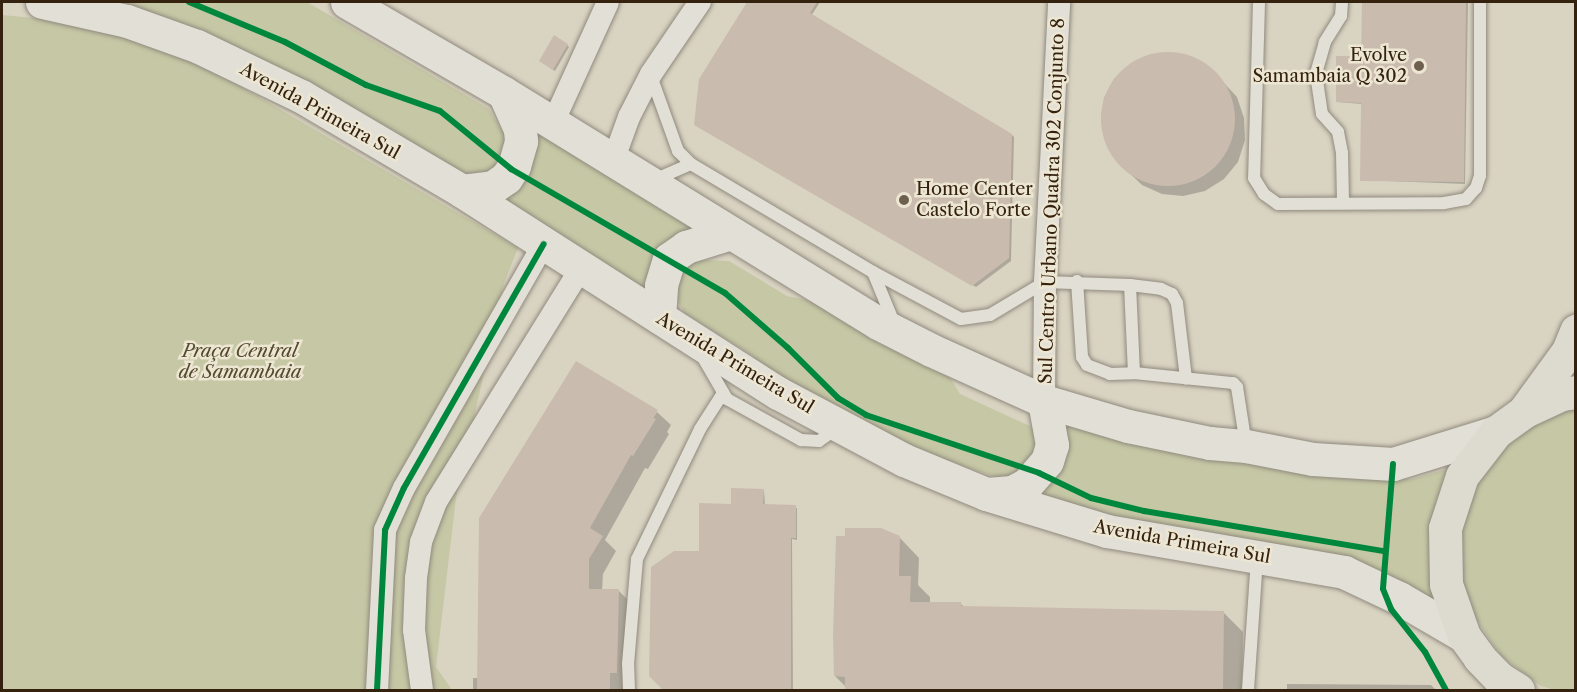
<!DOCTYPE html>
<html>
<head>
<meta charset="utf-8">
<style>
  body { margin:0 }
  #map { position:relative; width:1577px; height:692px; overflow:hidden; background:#d9d3c2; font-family:"Libre Caslon Text",serif }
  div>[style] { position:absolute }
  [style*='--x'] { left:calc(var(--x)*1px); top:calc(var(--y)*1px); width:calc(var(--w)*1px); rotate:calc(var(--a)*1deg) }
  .green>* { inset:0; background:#c6c7a5 }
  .shadow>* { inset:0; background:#0003 }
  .building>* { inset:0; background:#cabbaf }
  .round { border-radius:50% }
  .roads { filter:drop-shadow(0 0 2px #908a7e) drop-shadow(0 0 2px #908a7e) }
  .lane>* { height:12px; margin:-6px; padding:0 6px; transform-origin:6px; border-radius:6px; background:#e2dfd6 }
  .street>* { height:22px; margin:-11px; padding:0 11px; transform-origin:11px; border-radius:11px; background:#e2dfd6 }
  .secondary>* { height:33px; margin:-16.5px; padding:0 16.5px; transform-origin:16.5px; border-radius:16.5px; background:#e2dfd6 }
  .primary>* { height:33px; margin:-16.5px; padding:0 16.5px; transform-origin:16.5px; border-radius:16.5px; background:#dddad0 }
  .cycleway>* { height:6px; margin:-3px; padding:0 3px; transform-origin:3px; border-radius:3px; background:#00873e }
  .dots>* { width:16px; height:16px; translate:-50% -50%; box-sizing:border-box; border:3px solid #ece6d2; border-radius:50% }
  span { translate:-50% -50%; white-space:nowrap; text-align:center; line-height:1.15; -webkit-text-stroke:5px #ece6d2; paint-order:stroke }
  .poi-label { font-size:18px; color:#34220f }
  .right { translate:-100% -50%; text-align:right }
  .left { translate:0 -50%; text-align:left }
  .street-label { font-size:18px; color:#34220f }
  .park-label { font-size:18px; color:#54492e; font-style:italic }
  .frame { position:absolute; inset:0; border:3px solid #34220f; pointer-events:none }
</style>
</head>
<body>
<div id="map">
  <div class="green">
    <div style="clip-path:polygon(64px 2px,307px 2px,489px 109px,507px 139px,504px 170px,484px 185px)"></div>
    <div style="clip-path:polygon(2px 15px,55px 20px,178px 50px,518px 248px,504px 283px,456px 498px,436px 667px,452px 690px,2px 690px)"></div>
    <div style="clip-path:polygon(532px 123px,699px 226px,651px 301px,484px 198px)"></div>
    <div style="clip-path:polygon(702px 260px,729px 261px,787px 296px,820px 303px,947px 373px,960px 394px,1034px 428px,1044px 459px,1005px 480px,926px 454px,773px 378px,752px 355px,684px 313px,675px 296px,678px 280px,687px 265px)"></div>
    <div style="clip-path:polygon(1575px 406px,1575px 690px,1555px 690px,1541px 686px,1501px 656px,1473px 614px,1459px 566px,1463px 516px,1482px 470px,1515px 433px,1559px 409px)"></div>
    <div style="clip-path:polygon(1053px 420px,1282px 466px,1373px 480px,1412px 479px,1458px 466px,1437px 602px,1023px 499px)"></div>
  </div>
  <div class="shadow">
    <div style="clip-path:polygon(749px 2px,820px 2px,811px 16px,1012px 135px,1014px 137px,1011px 261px,976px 287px,696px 125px,701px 79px)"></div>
    <div style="clip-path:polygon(1364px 2px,1468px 2px,1465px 184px,1361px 180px,1362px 104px,1337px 102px,1363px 58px)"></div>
    <div style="clip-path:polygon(567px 45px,569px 47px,555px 71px,543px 63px)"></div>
    <div style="clip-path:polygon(1170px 53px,1192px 57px,1211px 69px,1237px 97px,1244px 118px,1245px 140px,1238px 162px,1224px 179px,1205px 191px,1183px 196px,1162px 194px,1142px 185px,1116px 160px,1105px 141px,1101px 120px,1104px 98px,1114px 79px,1130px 64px,1149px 55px)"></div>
    <div style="clip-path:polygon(657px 412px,671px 425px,667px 432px,669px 434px,648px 469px,645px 468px,605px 540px,616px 551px,603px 574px,602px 591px,619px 591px,633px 605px,624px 690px,473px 690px,473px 678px,479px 678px)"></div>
    <div style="clip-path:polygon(764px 490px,765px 506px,797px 508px,797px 540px,792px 539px,793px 690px,665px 690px,650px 676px,701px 553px,732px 506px)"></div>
    <div style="clip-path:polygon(900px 538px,919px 558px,918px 585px,930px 597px,930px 603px,960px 603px,965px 608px,1223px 612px,1243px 632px,1242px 690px,846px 690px,846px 687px,835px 676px)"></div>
    <div style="clip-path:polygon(1287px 684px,1431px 685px,1436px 690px,1287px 690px)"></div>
  </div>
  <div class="building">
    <div style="clip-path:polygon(747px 2px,817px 2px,810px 13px,1012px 134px,1009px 258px,972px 286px,694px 125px,699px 79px)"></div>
    <div style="clip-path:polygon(1362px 2px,1466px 2px,1464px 182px,1360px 181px,1361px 103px,1336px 102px,1336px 56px,1361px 56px)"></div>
    <div style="clip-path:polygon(554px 35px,568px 44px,553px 70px,539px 61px)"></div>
    <div class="round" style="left:1101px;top:52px;width:134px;height:134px"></div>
    <div style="clip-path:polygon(576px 361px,658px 410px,653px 418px,656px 419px,633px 456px,631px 455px,590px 528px,603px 536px,589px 559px,589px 589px,619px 589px,617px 673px,610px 673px,610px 690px,477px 690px,479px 518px)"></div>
    <div style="clip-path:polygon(731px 488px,764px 489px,763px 504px,796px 505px,796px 538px,791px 538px,791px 690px,663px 690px,649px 676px,651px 567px,674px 551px,699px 551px,699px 503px,731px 504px)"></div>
    <div style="clip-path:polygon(845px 528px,881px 528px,900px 536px,899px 576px,911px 576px,910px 602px,961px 602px,961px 606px,1224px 611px,1223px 690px,845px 690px,845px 677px,834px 676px,833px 635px,836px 536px,845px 536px)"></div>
  </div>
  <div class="roads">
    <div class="lane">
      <div style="--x:1259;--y:2;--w:176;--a:91.6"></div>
      <div style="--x:1254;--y:178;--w:19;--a:58"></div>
      <div style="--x:1264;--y:194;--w:17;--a:36"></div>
      <div style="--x:1278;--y:204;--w:166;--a:-0.3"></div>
      <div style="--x:1444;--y:203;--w:22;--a:-10"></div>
      <div style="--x:1466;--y:199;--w:15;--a:-48"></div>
      <div style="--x:1476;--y:188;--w:13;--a:-72"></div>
      <div style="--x:1480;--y:176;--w:174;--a:-90"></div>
      <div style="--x:1342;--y:2;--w:14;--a:94"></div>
      <div style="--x:1341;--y:16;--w:31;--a:122"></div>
      <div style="--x:1325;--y:42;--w:33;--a:106"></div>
      <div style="--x:1316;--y:74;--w:40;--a:81.5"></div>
      <div style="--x:1322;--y:114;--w:24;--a:48"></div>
      <div style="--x:1338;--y:132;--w:21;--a:79"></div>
      <div style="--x:1342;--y:153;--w:49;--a:88.8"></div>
      <div style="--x:651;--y:76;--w:80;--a:70.2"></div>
      <div style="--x:678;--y:151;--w:18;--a:45"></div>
      <div style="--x:691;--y:164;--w:212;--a:30.7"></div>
      <div style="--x:873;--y:272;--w:100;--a:28.1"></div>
      <div style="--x:961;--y:319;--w:29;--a:-8"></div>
      <div style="--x:990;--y:315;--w:64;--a:-31"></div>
      <div style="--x:1045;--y:282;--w:85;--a:2"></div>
      <div style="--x:1130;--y:285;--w:31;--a:7"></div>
      <div style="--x:1161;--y:289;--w:12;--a:24"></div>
      <div style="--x:1172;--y:294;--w:10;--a:61"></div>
      <div style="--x:1177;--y:303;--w:76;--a:83.2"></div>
      <div style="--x:654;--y:180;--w:40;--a:-23.4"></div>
      <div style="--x:873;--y:272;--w:55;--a:67.6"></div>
      <div style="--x:1077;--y:281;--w:76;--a:86.2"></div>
      <div style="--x:1082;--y:357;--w:9;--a:58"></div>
      <div style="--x:1087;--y:365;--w:25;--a:21"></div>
      <div style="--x:1110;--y:374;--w:24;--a:-2"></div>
      <div style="--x:1130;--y:285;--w:88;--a:87.4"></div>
      <div style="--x:1134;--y:373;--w:100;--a:5.8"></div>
      <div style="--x:1233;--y:383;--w:6;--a:45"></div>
      <div style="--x:1237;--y:387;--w:59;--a:81.2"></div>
      <div style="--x:702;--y:356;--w:50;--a:59.8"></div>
      <div style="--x:727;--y:399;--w:85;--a:29"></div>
      <div style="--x:801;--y:440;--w:18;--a:3"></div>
      <div style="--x:819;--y:441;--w:22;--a:-36"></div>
      <div style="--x:629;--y:690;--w:26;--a:-92"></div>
      <div style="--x:628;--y:664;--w:105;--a:-85.1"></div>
      <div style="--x:637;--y:559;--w:144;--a:-64.1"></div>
      <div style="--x:700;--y:429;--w:43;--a:-57.4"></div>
      <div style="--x:1248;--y:690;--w:133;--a:-86.1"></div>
    </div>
    <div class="street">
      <div style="--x:552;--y:125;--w:135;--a:-65.5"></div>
      <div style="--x:613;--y:161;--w:47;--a:-70"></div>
      <div style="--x:629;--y:117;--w:48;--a:-62.9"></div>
      <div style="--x:651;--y:74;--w:87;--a:-55.8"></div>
      <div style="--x:1044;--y:401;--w:119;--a:-89.5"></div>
      <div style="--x:1045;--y:282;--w:280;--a:-87.1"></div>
      <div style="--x:377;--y:690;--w:160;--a:-87.1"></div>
      <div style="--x:385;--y:530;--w:46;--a:-65.7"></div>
      <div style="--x:404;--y:488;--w:281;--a:-60.2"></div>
      <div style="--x:422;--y:690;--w:61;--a:-97.6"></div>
      <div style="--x:414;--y:630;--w:52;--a:-87.8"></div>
      <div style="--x:416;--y:578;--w:36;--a:-82"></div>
      <div style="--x:421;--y:542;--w:43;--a:-69.4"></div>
      <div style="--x:436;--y:502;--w:275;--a:-58.2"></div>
    </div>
    <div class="secondary">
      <div style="--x:42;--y:2;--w:87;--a:12.6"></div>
      <div style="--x:127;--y:21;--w:74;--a:19.7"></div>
      <div style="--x:197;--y:46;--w:115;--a:25.7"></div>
      <div style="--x:301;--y:96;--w:187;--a:30.5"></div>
      <div style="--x:462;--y:191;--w:375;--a:32.6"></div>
      <div style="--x:778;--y:393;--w:143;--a:28"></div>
      <div style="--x:904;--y:460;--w:89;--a:22.5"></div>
      <div style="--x:986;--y:494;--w:127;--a:17"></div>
      <div style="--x:1107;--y:531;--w:241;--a:9.8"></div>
      <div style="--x:1344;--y:572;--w:61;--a:25.3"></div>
      <div style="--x:1399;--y:598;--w:75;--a:30.3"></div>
      <div style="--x:347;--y:2;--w:181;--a:30.1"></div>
      <div style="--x:504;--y:93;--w:439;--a:31.6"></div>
      <div style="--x:878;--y:323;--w:59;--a:27"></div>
      <div style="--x:931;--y:350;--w:124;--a:24.3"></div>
      <div style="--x:1044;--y:401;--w:88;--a:16.6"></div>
      <div style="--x:1128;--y:426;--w:84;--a:11.7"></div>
      <div style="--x:1210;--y:443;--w:36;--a:5"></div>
      <div style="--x:1246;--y:446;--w:68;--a:11"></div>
      <div style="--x:1313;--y:459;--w:80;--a:3.6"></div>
      <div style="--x:1393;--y:464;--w:108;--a:-17.3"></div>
      <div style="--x:462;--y:191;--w:31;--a:-7"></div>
      <div style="--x:493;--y:187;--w:16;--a:-35"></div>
      <div style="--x:506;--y:178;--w:14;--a:-56"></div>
      <div style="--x:514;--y:166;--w:26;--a:-74"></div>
      <div style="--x:521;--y:141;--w:12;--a:-95"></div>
      <div style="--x:520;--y:129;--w:39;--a:-114"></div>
      <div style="--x:659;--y:317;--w:32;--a:-86"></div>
      <div style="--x:661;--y:285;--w:27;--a:-73"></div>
      <div style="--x:669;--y:259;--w:21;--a:-35"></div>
      <div style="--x:686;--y:247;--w:47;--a:-17.3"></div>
      <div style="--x:987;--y:494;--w:25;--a:-5"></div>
      <div style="--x:1012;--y:492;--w:17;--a:-28"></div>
      <div style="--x:1027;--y:484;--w:30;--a:-49"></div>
      <div style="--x:1047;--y:461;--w:17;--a:-73"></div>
      <div style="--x:1052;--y:445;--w:45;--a:-100.3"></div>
    </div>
    <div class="primary">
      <div style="--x:1525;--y:410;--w:73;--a:-53.9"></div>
      <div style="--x:1568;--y:351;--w:22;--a:-68"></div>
      <div style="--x:1518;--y:690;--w:22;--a:-148"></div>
      <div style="--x:1499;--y:678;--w:28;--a:-134"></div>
      <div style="--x:1480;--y:658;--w:27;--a:-126"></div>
      <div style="--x:1464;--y:636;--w:55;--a:-109.1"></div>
      <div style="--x:1446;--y:584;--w:56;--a:-91"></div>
      <div style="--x:1445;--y:528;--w:55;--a:-71.9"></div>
      <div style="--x:1462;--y:476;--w:56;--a:-52.3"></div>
      <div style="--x:1496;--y:432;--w:36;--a:-36"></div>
      <div style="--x:1525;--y:411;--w:41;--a:-24.7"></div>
      <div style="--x:1562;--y:394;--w:14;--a:-8"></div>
    </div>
  </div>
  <div class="cycleway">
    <div style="--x:189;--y:2;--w:104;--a:22.6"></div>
    <div style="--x:285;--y:42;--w:92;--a:28"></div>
    <div style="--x:366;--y:85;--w:78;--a:19.4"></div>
    <div style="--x:440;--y:111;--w:92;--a:39.2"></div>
    <div style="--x:511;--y:169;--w:247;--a:30.1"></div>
    <div style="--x:725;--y:293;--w:84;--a:41.1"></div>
    <div style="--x:788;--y:348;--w:71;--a:45"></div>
    <div style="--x:838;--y:398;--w:33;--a:31"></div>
    <div style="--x:866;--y:415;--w:182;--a:18.5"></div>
    <div style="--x:1039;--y:473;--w:58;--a:25.7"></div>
    <div style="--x:1091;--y:498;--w:55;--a:13.8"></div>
    <div style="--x:1144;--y:511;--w:243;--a:9.5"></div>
    <div style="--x:1393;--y:464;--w:125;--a:94.6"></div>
    <div style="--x:1383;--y:589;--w:22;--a:68"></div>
    <div style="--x:1391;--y:609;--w:55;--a:51.7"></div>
    <div style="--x:1425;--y:652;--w:43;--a:61.1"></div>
    <div style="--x:377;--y:690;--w:160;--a:-87.1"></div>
    <div style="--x:385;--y:530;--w:46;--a:-65.7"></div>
    <div style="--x:404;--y:488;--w:281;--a:-60.2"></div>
  </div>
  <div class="dots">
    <div style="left:1419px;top:66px;background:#6e604e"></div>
    <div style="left:904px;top:200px;background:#6e604e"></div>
  </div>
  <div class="poi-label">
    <span class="right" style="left:1407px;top:66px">Evolve<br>Samambaia Q 302</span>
    <span class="left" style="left:916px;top:200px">Home Center<br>Castelo Forte</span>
  </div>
  <div class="street-label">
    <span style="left:320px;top:111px;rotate:29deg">Avenida Primeira Sul</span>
    <span style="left:1052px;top:201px;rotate:-88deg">Sul Centro Urbano Quadra 302 Conjunto 8</span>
    <span style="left:735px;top:363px;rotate:31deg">Avenida Primeira Sul</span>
    <span style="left:1182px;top:542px;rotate:10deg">Avenida Primeira Sul</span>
  </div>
  <div class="park-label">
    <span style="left:240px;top:362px">Praça Central<br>de Samambaia</span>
  </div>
  <div class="frame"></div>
</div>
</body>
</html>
